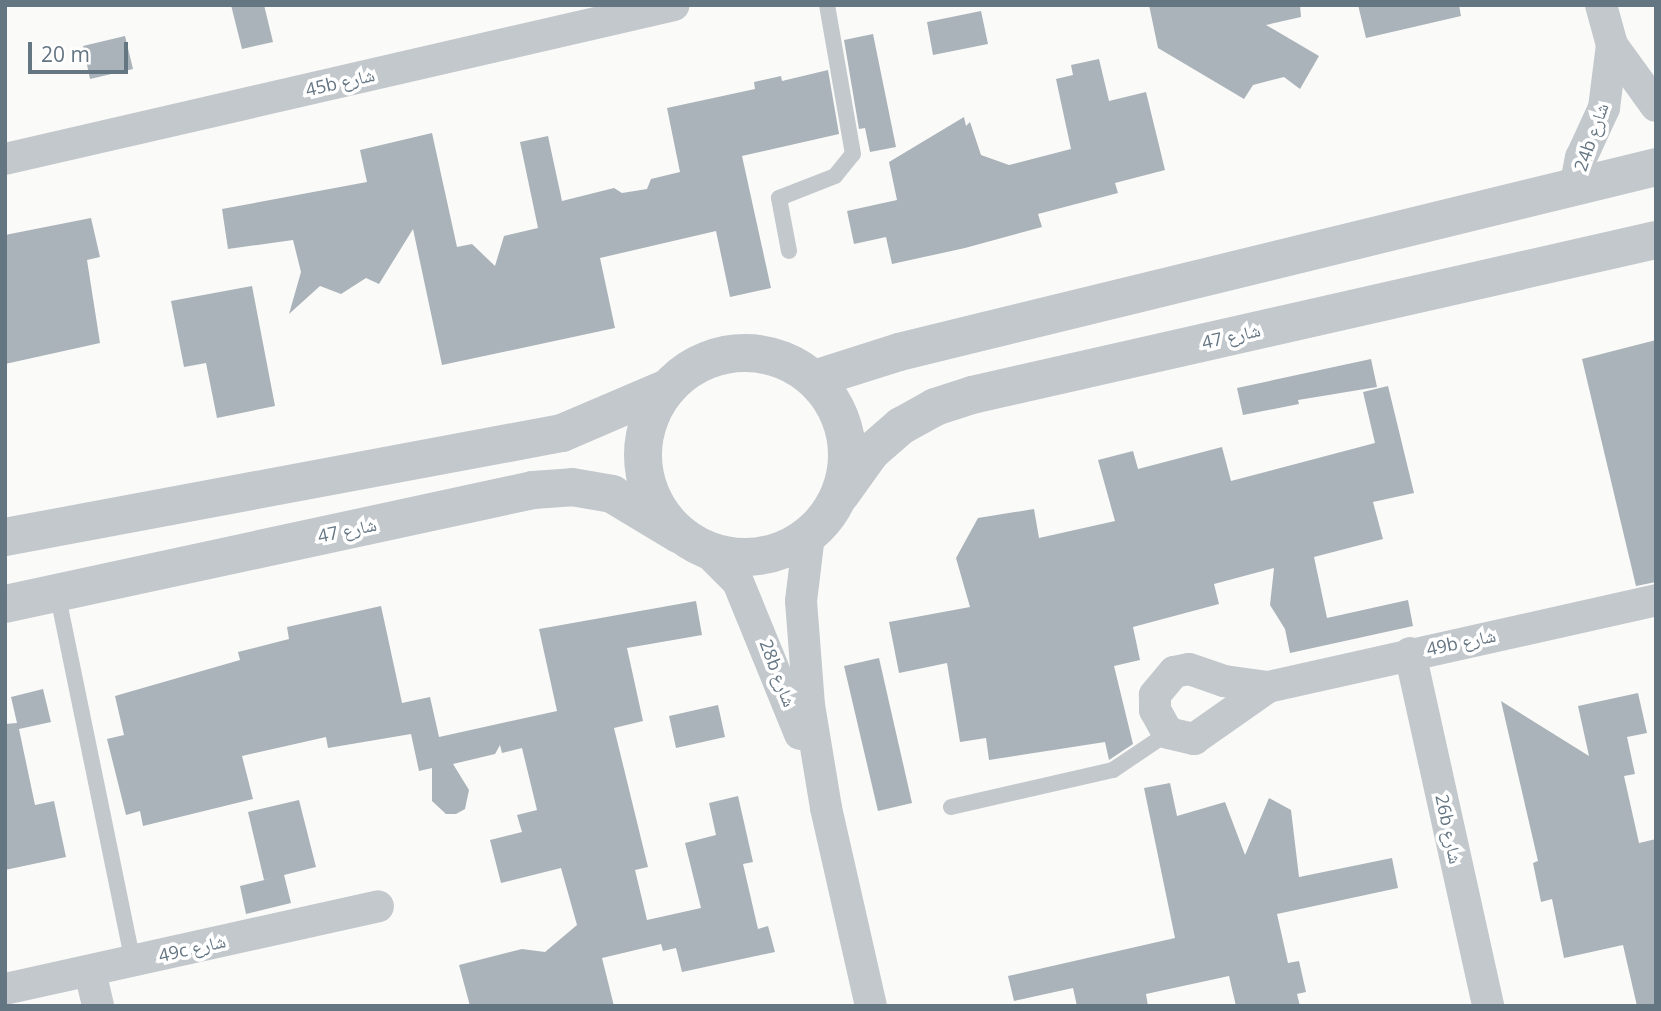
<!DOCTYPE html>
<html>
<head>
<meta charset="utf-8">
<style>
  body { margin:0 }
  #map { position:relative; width:1661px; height:1011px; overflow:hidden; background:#fafaf8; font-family:"Open Sans","Noto Naskh Arabic",sans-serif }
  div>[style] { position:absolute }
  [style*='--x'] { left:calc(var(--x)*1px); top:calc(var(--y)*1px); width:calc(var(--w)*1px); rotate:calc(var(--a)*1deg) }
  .building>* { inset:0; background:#aab3b9 }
  .service>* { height:16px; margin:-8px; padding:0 8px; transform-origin:8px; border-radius:8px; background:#c3c8cc }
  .minor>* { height:32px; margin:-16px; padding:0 16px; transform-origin:16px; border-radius:16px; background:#c3c8cc }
  .tertiary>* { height:38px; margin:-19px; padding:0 19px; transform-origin:19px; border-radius:19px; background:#c3c8cc }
  .tertiary>.ring { margin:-19px; padding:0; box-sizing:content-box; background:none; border:38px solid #c3c8cc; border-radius:50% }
  span { translate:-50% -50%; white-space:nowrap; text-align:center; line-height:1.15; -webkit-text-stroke:7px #fff; paint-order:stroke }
  .street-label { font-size:18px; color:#657683 }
  .frame { position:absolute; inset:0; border:7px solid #657683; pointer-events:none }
  .scale { position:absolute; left:28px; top:42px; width:100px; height:32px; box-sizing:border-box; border:4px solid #657683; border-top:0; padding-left:9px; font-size:21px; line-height:24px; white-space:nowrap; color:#657683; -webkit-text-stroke:5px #fff; paint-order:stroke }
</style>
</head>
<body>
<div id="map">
  <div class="building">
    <div style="clip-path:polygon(231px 5px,264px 5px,273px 42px,242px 49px)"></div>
    <div style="clip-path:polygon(1149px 5px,1300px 5px,1301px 17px,1266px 25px,1319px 56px,1300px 89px,1284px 77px,1253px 85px,1244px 99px,1158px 48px)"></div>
    <div style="clip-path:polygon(1358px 5px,1459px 5px,1461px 16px,1366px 38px)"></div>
    <div style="clip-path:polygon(981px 11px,988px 44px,933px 55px,927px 22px)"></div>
    <div style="clip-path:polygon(873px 34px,896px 147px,870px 152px,865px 128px,859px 129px,844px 40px)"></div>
    <div style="clip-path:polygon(125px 36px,133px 69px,90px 79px,83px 46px)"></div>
    <div style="clip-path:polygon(1099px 59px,1109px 101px,1146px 92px,1165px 170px,1115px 183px,1118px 193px,1038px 214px,1042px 227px,965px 248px,892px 264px,886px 237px,854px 244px,847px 211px,897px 200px,889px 162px,964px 117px,966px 126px,970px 122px,981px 155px,1009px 165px,1071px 149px,1056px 79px,1073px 75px,1071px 65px)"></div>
    <div style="clip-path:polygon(828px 70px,839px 134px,742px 156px,771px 288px,730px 297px,716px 231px,600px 258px,615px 328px,442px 365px,413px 229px,379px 284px,366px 278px,341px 294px,320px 286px,289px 314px,301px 272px,293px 240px,228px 249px,222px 209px,367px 182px,360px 150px,432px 133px,457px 247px,472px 244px,495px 266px,504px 236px,538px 228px,520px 142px,548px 136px,562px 201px,614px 188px,622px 193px,647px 189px,651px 179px,680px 172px,667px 108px,755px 89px,754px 82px,781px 76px,782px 81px)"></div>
    <div style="clip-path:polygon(91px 218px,100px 257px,87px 260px,100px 343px,5px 364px,5px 235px)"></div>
    <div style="clip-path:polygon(252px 286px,275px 406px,217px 418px,206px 363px,184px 367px,171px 301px)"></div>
    <div style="clip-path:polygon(1656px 340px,1656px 582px,1636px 586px,1582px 359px)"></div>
    <div style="clip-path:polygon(1371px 359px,1377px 387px,1298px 400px,1299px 404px,1243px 415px,1237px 388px)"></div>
    <div style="clip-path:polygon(1388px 386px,1414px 493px,1373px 502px,1383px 539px,1314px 557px,1327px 618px,1408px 600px,1413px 626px,1290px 653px,1285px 629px,1270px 605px,1274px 568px,1214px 584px,1219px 604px,1133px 627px,1140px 660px,1114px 666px,1133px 744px,1109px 760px,1105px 742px,989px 760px,986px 738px,960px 742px,947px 663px,899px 673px,889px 622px,970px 607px,956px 558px,978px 518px,1034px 509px,1039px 538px,1115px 521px,1098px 460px,1133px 451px,1138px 469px,1222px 447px,1231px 481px,1375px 443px,1363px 392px)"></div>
    <div style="clip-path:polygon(696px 601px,702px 635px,627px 648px,643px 721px,614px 728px,648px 867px,635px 870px,647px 920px,701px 908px,685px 843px,716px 835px,709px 803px,738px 796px,753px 862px,743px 864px,758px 929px,768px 926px,775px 952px,682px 972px,676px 948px,663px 951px,661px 944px,602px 958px,614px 1006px,470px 1006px,459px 965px,522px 949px,545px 952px,577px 925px,561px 868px,501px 883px,490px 840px,522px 832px,517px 815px,537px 810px,522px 748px,502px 753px,500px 745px,495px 754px,453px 764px,469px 790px,465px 809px,456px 814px,446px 814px,432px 801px,432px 768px,419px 771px,411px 734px,328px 748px,326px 737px,242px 756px,253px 799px,143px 826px,140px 811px,126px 815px,107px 739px,124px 735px,115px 696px,240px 660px,238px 652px,289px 639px,287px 627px,381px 606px,402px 703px,430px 697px,439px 737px,557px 711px,539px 629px)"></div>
    <div style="clip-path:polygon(879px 658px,912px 803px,878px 811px,844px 666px)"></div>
    <div style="clip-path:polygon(43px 689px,51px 722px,19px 729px,35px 805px,54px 801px,66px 857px,5px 870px,5px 724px,17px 723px,11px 697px)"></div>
    <div style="clip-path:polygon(1638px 693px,1647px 733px,1627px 737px,1635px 774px,1624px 776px,1639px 843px,1656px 839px,1656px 1006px,1637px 1006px,1623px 945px,1564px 958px,1552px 899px,1541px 902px,1533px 863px,1538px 861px,1501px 701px,1589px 756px,1578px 706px)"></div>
    <div style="clip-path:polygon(718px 705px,725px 737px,676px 748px,669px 716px)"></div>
    <div style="clip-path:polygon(1170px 783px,1177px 816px,1225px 802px,1245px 855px,1269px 798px,1291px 810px,1299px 877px,1392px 858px,1398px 888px,1277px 914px,1288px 963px,1299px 961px,1306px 992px,1297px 994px,1300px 1006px,1236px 1006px,1229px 976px,1146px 994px,1148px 1006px,1077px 1006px,1073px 988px,1014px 1001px,1008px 976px,1175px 938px,1144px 788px)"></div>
    <div style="clip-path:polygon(299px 800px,316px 867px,284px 875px,291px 903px,246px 914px,240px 886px,277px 877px,264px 880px,248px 812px)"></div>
  </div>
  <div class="service">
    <div style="--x:789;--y:251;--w:54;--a:-100.7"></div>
    <div style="--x:779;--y:198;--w:60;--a:-21.4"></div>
    <div style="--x:835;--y:176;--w:28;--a:-51"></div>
    <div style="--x:853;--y:154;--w:151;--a:-99.9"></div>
    <div style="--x:57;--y:592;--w:377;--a:78.4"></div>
    <div style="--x:951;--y:807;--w:166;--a:-12.9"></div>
    <div style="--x:1113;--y:770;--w:66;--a:-33.9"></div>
  </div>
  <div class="minor">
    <div style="--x:1601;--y:5;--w:41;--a:74.6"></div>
    <div style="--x:1612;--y:45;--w:75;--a:54.2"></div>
    <div style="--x:5;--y:159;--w:686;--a:-12.96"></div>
    <div style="--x:1575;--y:188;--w:31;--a:-79"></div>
    <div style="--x:1581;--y:158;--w:55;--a:-65.3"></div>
    <div style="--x:1604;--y:108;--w:64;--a:-82.8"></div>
    <div style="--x:809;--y:535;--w:66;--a:96.9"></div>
    <div style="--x:801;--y:601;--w:104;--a:85.6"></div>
    <div style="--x:809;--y:705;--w:104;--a:80.6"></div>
    <div style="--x:826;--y:808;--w:203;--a:77.2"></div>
    <div style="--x:708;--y:552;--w:42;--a:45"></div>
    <div style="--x:738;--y:582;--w:164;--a:67.8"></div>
    <div style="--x:1410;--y:653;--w:362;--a:77.5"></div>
    <div style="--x:1268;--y:687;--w:44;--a:-172.2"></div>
    <div style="--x:1224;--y:681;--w:37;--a:-161"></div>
    <div style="--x:1189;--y:669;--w:15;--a:169"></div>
    <div style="--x:1174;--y:672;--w:30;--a:130"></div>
    <div style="--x:1155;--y:695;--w:15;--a:90"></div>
    <div style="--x:1155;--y:710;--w:26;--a:61"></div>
    <div style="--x:1168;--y:733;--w:27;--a:13"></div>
    <div style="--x:1194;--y:739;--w:90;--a:-35.1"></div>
    <div style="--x:1268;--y:687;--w:398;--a:-12.6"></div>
    <div style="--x:90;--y:971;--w:36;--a:77"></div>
    <div style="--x:5;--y:989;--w:382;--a:-12.5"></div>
  </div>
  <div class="tertiary">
    <div class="ring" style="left:643px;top:353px;width:166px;height:166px"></div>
    <div style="--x:814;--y:379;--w:89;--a:-17.6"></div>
    <div style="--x:899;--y:352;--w:779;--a:-13.73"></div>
    <div style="--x:841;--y:494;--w:52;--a:-54.5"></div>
    <div style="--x:871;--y:452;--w:40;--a:-41"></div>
    <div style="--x:901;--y:426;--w:39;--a:-29"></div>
    <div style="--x:935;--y:407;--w:39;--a:-18"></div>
    <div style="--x:972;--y:395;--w:701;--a:-12.77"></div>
    <div style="--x:5;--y:537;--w:567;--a:-10.58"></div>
    <div style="--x:562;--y:433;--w:114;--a:-23.2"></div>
    <div style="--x:5;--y:604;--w:540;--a:-12.18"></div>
    <div style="--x:533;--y:490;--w:39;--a:-4"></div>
    <div style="--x:572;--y:487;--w:41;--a:9.9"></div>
    <div style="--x:612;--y:494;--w:79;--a:31.1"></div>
  </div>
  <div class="street-label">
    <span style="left:340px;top:82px;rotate:-13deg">45b شارع</span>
    <span style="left:1591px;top:137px;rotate:-71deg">24b شارع</span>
    <span style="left:1231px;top:336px;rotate:-13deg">شارع 47</span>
    <span style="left:347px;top:530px;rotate:-12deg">شارع 47</span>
    <span style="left:1461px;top:642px;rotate:-12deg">49b شارع</span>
    <span style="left:778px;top:673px;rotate:69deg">28b شارع</span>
    <span style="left:1449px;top:829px;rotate:78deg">26b شارع</span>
    <span style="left:192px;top:948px;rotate:-13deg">49c شارع</span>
  </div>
  <div class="frame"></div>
  <div class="scale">20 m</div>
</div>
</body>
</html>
